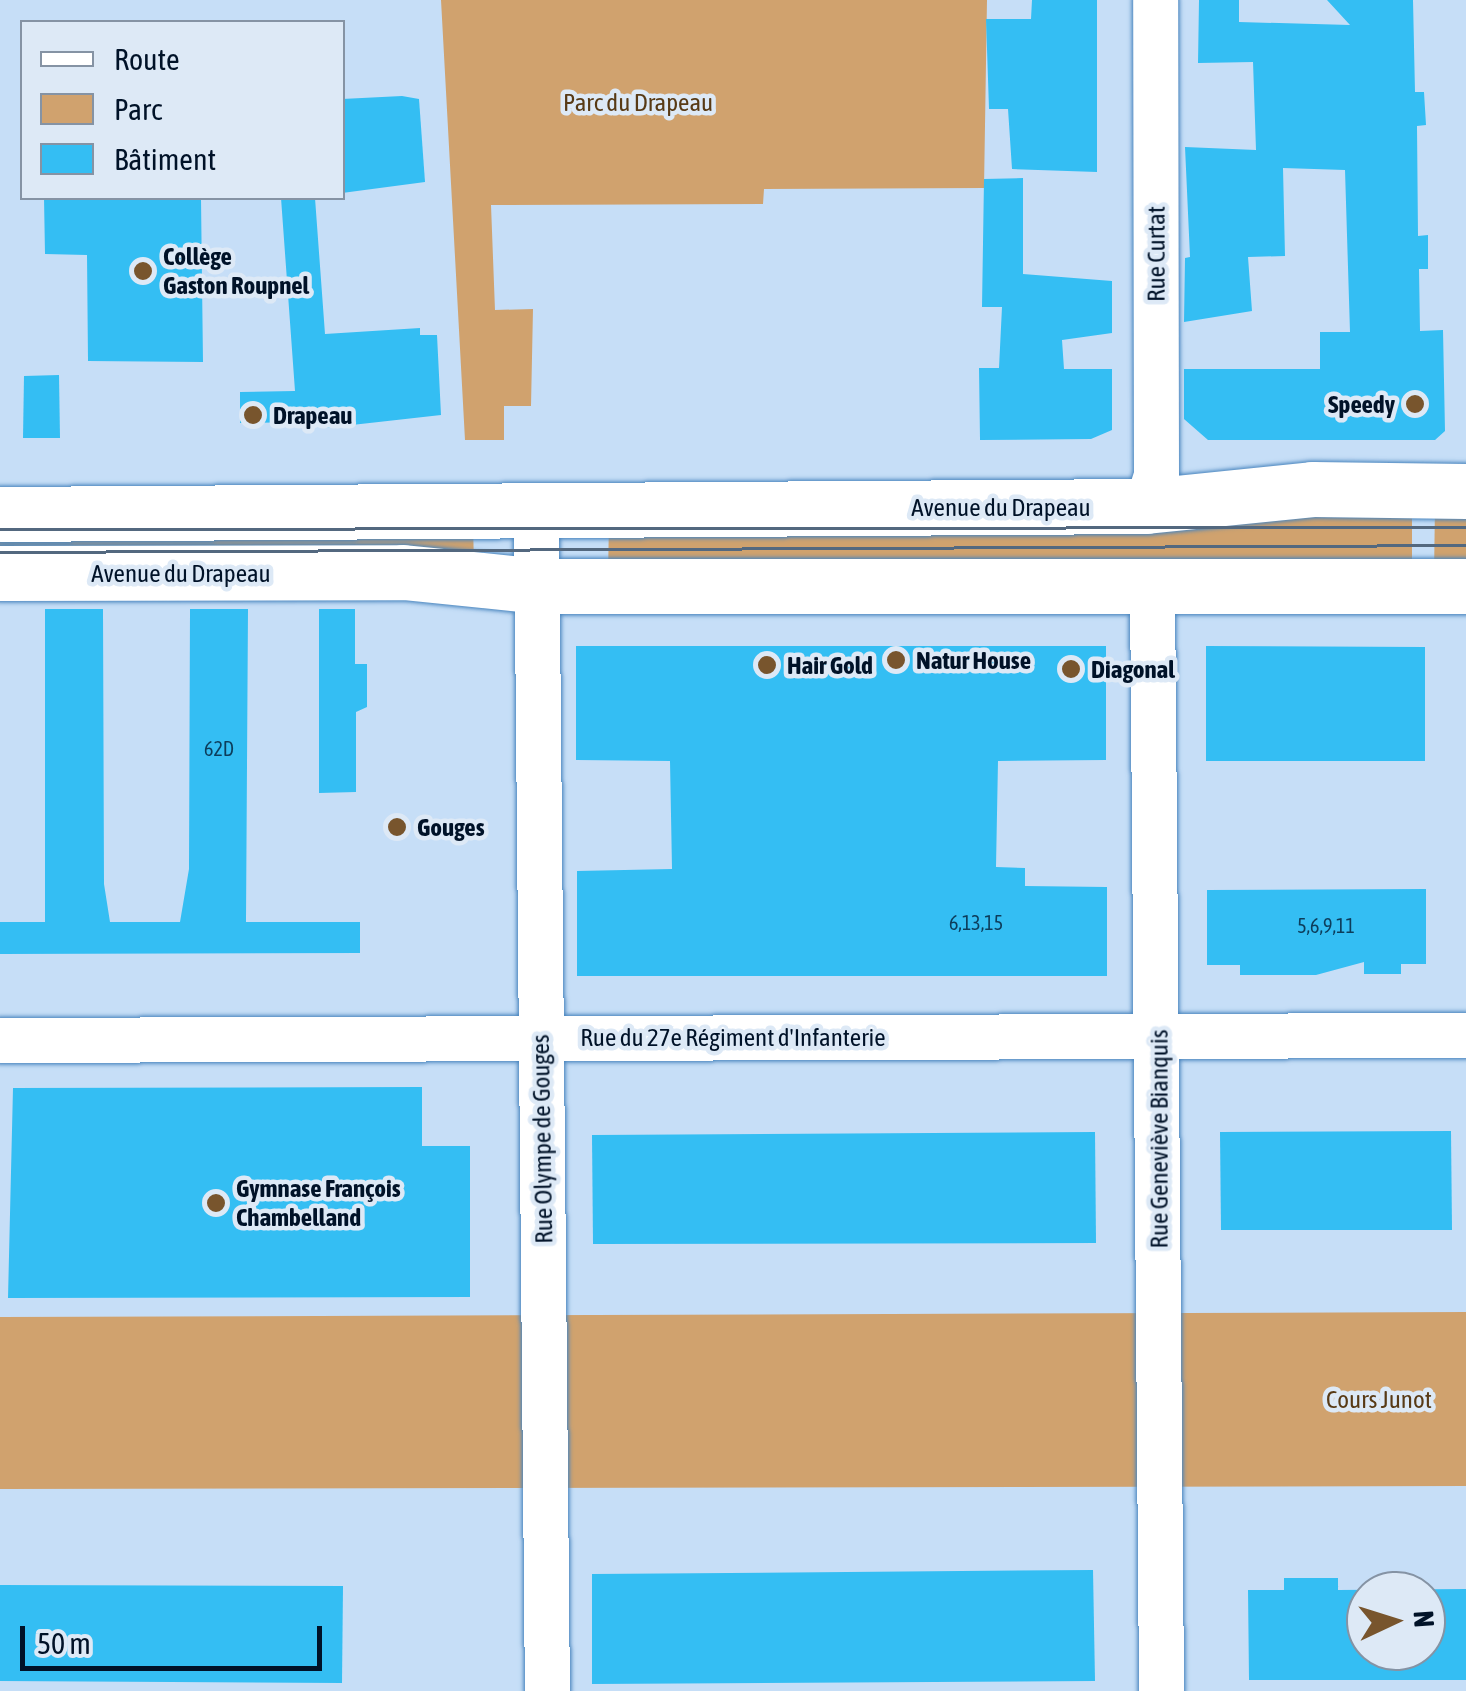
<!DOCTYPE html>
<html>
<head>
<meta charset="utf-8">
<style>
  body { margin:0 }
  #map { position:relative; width:1466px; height:1691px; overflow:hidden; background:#c6def7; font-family:"Asap Condensed",sans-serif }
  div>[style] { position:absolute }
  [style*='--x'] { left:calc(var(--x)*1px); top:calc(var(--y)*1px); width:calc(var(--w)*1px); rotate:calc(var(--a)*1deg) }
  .green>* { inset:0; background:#d0a26e }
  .building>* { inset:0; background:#34bef3 }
  .roads { filter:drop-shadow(0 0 2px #4985be) drop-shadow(0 0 2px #4985be) }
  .minor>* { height:45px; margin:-22.5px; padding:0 22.5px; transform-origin:22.5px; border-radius:22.5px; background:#fff }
  .secondary>* { height:55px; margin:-27.5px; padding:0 27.5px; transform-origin:27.5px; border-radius:27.5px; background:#fff }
  .tram>* { height:2.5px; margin:-1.25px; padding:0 1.25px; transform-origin:1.25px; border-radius:1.25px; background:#53687f }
  .dots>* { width:28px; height:28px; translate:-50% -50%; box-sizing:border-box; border:5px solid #dde9f6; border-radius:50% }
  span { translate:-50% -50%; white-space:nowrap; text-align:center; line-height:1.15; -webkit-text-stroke:9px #dde9f6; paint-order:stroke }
  .number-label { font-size:20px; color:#0d3d5b }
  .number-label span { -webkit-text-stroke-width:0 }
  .park-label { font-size:25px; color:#583a15 }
  .street-label { font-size:25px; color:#001228 }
  .poi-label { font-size:25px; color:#001228; font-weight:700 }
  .left { translate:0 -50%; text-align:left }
  .right { translate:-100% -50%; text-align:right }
  .legend { position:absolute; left:20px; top:20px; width:325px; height:180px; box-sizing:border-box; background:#dde9f6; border:2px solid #8593a4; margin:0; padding:12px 18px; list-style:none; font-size:30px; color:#001228 }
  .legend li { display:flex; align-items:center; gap:20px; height:50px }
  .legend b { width:50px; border:2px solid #8593a4 }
  .north { position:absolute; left:1346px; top:1571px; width:100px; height:100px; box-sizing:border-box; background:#dde9f6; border:2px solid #8593a4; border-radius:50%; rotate:86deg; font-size:28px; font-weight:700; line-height:40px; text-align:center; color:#001228 }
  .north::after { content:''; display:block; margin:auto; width:35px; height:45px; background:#78552d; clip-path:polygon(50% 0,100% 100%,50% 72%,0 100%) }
  .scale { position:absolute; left:20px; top:1626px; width:302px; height:45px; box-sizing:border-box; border:5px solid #001228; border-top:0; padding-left:12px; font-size:30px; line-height:35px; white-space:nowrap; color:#001228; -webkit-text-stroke:8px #dde9f6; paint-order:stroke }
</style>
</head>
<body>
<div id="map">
  <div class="green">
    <div style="clip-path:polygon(441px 0,987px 0,984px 188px,764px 189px,763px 204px,491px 205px,495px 310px,533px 309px,531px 406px,504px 406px,504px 440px,465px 440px)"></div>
    <div style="clip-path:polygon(1412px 506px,1412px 575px,608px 577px,609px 520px)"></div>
    <div style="clip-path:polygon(1435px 506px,1466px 506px,1466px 574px,1434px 575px)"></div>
    <div style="clip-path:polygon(0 523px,473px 524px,474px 566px,0 560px)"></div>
    <div style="clip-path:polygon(1466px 1312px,1466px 1486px,0 1489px,0 1317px)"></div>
  </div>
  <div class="building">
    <div style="clip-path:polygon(1032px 0,1097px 0,1097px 172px,1012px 169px,1008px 109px,989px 109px,986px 19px,1031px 19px)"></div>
    <div style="clip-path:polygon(1199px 0,1239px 0,1239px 22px,1350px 25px,1327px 0,1413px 0,1415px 92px,1424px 92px,1426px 125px,1417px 126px,1418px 236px,1428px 235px,1428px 269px,1419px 269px,1420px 331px,1443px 330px,1445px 431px,1435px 440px,1208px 440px,1184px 419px,1184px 369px,1320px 369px,1320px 332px,1350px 332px,1345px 170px,1283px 168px,1285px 256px,1248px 257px,1252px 311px,1184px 322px,1185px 258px,1190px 257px,1185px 147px,1256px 150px,1253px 62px,1198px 63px)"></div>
    <div style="clip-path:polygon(402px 96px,419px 99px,425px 182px,342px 193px,342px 99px)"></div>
    <div style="clip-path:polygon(1023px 178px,1023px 274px,1112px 281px,1112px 333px,1062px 340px,1064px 369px,1112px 369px,1112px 430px,1091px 439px,980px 440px,979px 368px,999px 368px,1002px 307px,982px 307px,984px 179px)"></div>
    <div style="clip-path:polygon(44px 198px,201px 198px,203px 362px,88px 361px,87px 255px,45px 254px)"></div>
    <div style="clip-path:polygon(281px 198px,315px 198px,325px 334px,420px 328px,420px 335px,437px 335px,441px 415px,325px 428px,324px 422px,240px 423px,240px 392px,295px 391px)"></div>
    <div style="clip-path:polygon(59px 375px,60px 438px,23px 438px,24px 376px)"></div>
    <div style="clip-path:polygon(45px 609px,103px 609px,104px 884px,110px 922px,180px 922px,189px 869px,190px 609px,248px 609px,246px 922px,360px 922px,360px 953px,0 954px,0 922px,45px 922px)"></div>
    <div style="clip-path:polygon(319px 609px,355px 609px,355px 664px,367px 664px,367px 707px,356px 712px,356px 792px,319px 793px)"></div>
    <div style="clip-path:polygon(576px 646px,1106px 646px,1106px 760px,998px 761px,996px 867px,1025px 868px,1025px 886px,1107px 887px,1107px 976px,577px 976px,577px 871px,672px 869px,670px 761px,576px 760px)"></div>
    <div style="clip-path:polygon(1206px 646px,1425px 647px,1425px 761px,1206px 761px)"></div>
    <div style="clip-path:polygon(1426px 889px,1426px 964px,1401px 964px,1401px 974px,1364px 974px,1364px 962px,1316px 975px,1240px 975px,1240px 965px,1207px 965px,1207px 890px)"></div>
    <div style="clip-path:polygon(422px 1087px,422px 1146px,470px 1146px,470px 1297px,8px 1298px,13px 1088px)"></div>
    <div style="clip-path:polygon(1451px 1131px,1452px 1230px,1221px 1230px,1220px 1132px)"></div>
    <div style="clip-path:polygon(1095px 1132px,1096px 1243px,593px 1244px,592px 1135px)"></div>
    <div style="clip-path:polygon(1093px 1570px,1095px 1681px,592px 1684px,592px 1574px)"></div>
    <div style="clip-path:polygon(evenodd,1284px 1578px,1338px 1578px,1338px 1590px,1466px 1589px,1466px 1680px,1249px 1680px,1248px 1590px,1284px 1590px,1284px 1578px,1366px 1591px,1426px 1591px,1426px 1651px,1366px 1651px,1366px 1591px)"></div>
    <div style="clip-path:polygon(0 1585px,343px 1586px,342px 1683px,0 1681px)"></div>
  </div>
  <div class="roads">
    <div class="minor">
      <div style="--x:1146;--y:506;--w:32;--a:-72"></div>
      <div style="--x:1156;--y:476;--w:476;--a:-90.1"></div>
      <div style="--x:536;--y:510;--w:1181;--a:89.47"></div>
      <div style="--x:1152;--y:588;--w:1103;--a:89.53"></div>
      <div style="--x:0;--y:1040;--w:1466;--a:-0.2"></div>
    </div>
    <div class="secondary">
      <div style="--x:0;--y:514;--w:1146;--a:-0.4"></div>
      <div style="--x:1146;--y:506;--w:167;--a:-5.8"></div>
      <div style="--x:1312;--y:489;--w:154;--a:0.7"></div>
      <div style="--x:0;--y:573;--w:403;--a:-0.1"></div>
      <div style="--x:403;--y:572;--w:139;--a:5.8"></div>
      <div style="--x:541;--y:586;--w:925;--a:0"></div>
    </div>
  </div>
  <div class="tram">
    <div style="--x:0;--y:529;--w:1466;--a:-0.08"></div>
    <div style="--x:0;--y:552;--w:1466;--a:-0.27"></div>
  </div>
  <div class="dots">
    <div style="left:143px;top:271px;background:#78552d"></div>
    <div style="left:1415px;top:404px;background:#78552d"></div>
    <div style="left:253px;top:415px;background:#78552d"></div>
    <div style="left:896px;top:660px;background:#78552d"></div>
    <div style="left:767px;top:665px;background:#78552d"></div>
    <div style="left:1071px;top:669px;background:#78552d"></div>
    <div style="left:397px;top:827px;background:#78552d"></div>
    <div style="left:216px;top:1203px;background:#78552d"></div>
  </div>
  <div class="number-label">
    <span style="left:219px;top:748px">62D</span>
    <span style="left:976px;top:922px">6,13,15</span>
    <span style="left:1326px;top:925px">5,6,9,11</span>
  </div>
  <div class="park-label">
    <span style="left:638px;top:102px">Parc du Drapeau</span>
    <span style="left:1379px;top:1399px">Cours Junot</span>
  </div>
  <div class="street-label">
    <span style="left:1156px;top:254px;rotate:-90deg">Rue Curtat</span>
    <span style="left:1001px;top:507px">Avenue du Drapeau</span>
    <span style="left:181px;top:573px">Avenue du Drapeau</span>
    <span style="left:733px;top:1037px">Rue du 27e Régiment d'Infanterie</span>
    <span style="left:542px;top:1139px;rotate:-91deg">Rue Olympe de Gouges</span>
    <span style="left:1159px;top:1139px;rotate:-90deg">Rue Geneviève Bianquis</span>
  </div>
  <div class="poi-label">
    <span class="left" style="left:163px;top:271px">Collège<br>Gaston Roupnel</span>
    <span class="right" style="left:1395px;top:404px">Speedy</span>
    <span class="left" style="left:273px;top:415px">Drapeau</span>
    <span class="left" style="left:916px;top:660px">Natur House</span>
    <span class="left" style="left:787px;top:665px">Hair Gold</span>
    <span class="left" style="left:1091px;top:669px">Diagonal</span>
    <span class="left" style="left:417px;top:827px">Gouges</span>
    <span class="left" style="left:236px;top:1203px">Gymnase François<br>Chambelland</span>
  </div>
  <ul class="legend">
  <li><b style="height:12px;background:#fff"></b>Route</li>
  <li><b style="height:28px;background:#d0a26e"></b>Parc</li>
  <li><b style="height:28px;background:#34bef3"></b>Bâtiment</li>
  </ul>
  <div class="north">N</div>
  <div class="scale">50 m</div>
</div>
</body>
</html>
